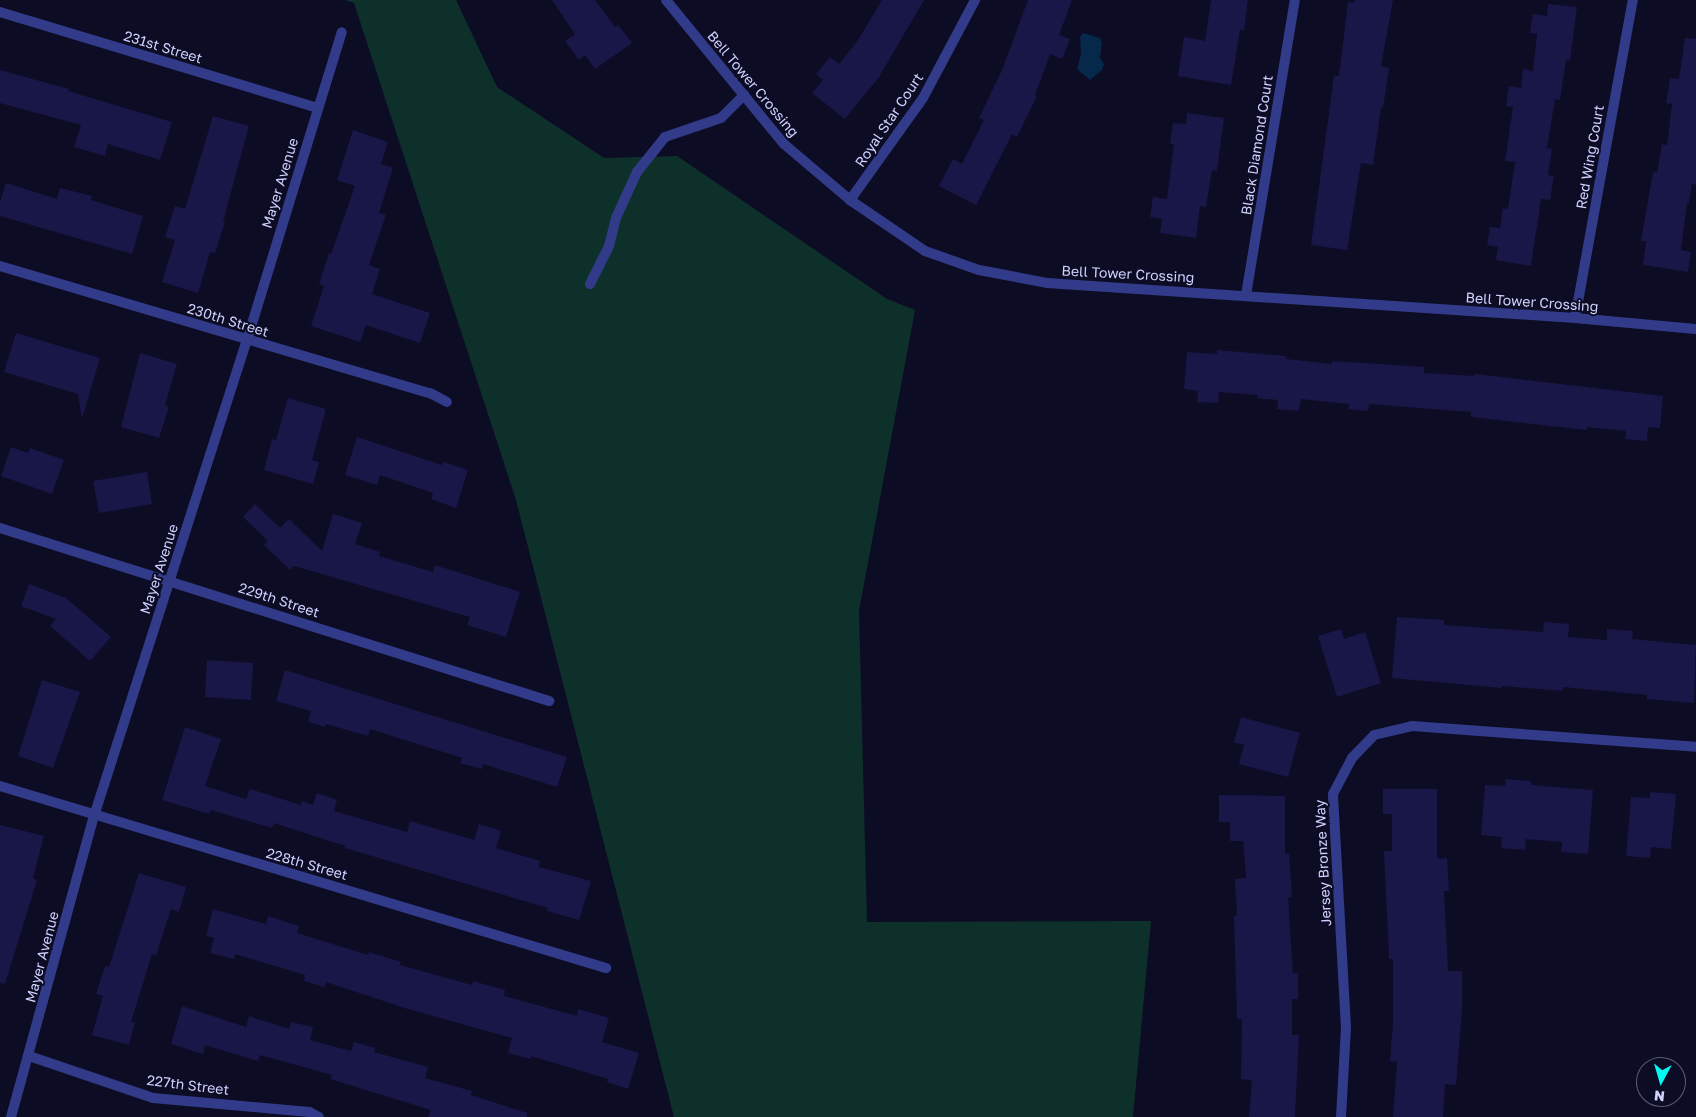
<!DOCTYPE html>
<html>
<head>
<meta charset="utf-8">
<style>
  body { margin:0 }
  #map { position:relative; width:1696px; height:1117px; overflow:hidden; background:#0d0c25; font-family:"Golos Text",sans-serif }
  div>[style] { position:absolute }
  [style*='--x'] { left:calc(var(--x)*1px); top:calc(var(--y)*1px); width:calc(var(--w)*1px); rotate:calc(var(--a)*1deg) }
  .green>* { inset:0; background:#0e302a }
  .water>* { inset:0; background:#06284a }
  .building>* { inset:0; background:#191648 }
  .lane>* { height:10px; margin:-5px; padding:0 5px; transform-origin:5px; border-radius:5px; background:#323b89 }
  .street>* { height:10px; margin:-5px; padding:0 5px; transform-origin:5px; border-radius:5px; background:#323b89 }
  span { translate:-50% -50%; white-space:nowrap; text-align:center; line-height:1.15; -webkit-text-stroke:4px #0d0c25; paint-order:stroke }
  .street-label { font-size:14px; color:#d0d1ff }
  .north { position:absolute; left:1636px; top:1057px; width:50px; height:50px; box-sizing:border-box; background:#0d0c25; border:1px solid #5b5b7c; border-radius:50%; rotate:186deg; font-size:14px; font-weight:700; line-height:20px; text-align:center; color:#d0d1ff }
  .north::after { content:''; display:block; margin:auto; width:18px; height:22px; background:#00fbf3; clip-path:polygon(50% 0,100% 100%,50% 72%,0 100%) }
</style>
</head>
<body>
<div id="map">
  <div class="green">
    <div style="clip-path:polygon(345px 0,456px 0,497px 87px,604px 158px,677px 156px,887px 299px,915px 310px,859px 611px,867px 922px,1151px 921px,1133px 1117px,674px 1117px,516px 500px,354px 3px)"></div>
  </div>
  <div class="water">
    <div style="clip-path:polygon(1083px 33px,1100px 38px,1102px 43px,1100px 58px,1104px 64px,1102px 70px,1090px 80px,1077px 69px,1081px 54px,1080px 37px)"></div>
  </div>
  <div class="building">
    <div style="clip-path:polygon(552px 0,595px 0,615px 27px,618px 25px,632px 43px,595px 69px,585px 55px,579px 60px,565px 41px,575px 34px)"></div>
    <div style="clip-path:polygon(882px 0,924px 0,879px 77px,845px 119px,812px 93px,823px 80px,816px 74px,830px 57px,839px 64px,858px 40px)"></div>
    <div style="clip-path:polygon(1028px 0,1072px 0,1059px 35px,1070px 39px,1062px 59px,1050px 54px,1035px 95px,1037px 96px,1017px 137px,1012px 134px,976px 205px,939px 186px,953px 159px,962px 164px,984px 120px,979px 118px,1002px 70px)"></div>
    <div style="clip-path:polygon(1211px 0,1248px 0,1244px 30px,1240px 30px,1231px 85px,1178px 76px,1184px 37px,1205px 41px)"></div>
    <div style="clip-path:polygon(1355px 0,1393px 0,1381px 66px,1389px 68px,1383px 108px,1381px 108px,1373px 165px,1361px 163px,1347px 250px,1311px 245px,1334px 76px,1339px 76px,1348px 2px,1354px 3px)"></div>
    <div style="clip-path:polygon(1548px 4px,1577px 7px,1570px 60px,1566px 60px,1560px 100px,1555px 99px,1547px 148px,1552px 149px,1548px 175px,1554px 176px,1550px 200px,1541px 199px,1531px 266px,1496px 260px,1498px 247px,1487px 245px,1490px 227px,1500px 228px,1503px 208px,1508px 209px,1515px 162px,1505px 161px,1513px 107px,1506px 106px,1509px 86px,1521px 88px,1523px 69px,1533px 71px,1537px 34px,1530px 33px,1533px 14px,1547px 16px)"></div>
    <div style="clip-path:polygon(1685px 38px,1696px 39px,1696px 185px,1692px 184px,1689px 203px,1687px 203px,1681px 250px,1691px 252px,1688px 272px,1643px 265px,1646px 241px,1641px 241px,1653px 172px,1657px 173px,1662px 144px,1667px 145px,1672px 104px,1666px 103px,1670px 78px,1679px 79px)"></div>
    <div style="clip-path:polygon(0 70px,69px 89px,68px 91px,172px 122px,160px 160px,108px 144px,105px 156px,74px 147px,81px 125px,0 103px)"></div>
    <div style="clip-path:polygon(1187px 113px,1224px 118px,1217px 171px,1212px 170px,1206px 207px,1200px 206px,1196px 238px,1160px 233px,1162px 219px,1150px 217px,1153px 197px,1167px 199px,1174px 144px,1170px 144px,1173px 123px,1186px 124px)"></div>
    <div style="clip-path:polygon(213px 116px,249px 126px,223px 221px,225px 222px,215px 253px,210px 252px,198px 293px,162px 282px,175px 240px,165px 237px,175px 206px,185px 209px)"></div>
    <div style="clip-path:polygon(353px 130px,388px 142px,381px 164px,393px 168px,379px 213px,386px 215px,369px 265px,380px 269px,372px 294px,430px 313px,420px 343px,366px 325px,360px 342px,311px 326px,324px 286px,319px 284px,329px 253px,331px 254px,355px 186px,337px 180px)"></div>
    <div style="clip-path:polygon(6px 183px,57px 199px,60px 188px,92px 196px,91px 200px,143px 216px,132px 254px,0 216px,0 202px)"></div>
    <div style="clip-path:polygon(16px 333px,100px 358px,82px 419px,78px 394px,4px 372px)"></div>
    <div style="clip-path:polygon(1217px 350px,1286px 356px,1286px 359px,1332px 364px,1332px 361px,1424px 367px,1424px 373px,1474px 376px,1475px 374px,1663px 396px,1660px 428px,1648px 427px,1647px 441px,1625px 439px,1626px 431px,1587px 427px,1587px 430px,1471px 417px,1471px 412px,1369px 404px,1368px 411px,1348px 409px,1349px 404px,1301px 399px,1299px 411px,1277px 409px,1278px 400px,1257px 398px,1258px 395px,1219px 392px,1218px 403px,1197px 402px,1198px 391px,1184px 389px,1187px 352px,1217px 354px)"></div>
    <div style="clip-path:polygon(140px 353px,177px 364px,165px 405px,169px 407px,159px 438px,121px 427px)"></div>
    <div style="clip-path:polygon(288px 398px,326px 409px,312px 460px,319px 462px,313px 484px,264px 470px,272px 439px,276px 440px)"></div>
    <div style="clip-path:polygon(357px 437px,442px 465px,443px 462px,468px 470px,456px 508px,431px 499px,433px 493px,380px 475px,377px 485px,345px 475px)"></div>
    <div style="clip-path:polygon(11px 447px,28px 453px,30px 448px,64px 460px,52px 494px,1px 476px)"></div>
    <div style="clip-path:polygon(147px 472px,152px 504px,99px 513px,93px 481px)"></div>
    <div style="clip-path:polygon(255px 504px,280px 528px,289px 519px,322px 551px,333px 514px,362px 523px,355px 544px,380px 552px,379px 556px,433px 572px,435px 565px,520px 592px,506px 637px,467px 625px,470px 617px,294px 566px,290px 570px,264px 545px,268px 541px,243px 517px)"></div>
    <div style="clip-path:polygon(29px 584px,66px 598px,111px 637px,90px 661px,50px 626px,56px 619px,21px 606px)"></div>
    <div style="clip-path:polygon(1397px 617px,1444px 620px,1444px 625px,1543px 632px,1544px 622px,1569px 624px,1568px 637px,1607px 640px,1607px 629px,1633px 631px,1632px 639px,1696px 645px,1694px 703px,1647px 699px,1647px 695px,1563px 687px,1563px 691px,1502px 686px,1502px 688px,1392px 678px)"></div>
    <div style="clip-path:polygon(1341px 629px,1344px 639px,1365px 632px,1381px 683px,1337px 697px,1318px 636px)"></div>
    <div style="clip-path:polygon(207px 660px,253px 663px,251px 700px,205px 697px)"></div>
    <div style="clip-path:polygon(285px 670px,567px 757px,557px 787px,483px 764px,482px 769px,460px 763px,462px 758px,370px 729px,368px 736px,326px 724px,325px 727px,308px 722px,311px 711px,276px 701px)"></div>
    <div style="clip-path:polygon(42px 680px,80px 692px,53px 768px,18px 756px)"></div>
    <div style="clip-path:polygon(1241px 717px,1300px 733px,1288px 777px,1239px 764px,1244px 745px,1234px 742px)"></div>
    <div style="clip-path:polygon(185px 727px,221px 739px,205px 786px,246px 799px,250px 789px,301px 805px,302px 801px,313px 805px,317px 793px,337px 800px,334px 811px,407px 832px,410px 821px,474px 840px,479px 824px,501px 831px,496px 848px,540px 861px,539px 867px,591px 881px,579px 920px,547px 911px,548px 908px,345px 848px,345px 846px,274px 823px,272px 828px,211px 810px,209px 814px,162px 800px)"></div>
    <div style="clip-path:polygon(1506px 779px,1531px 781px,1531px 785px,1593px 790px,1588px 854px,1561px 852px,1562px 842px,1526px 839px,1525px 850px,1501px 848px,1502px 837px,1481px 835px,1485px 785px,1505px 786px)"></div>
    <div style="clip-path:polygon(1383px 789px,1437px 789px,1437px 859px,1447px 858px,1449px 891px,1444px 891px,1448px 971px,1462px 971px,1462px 1010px,1456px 1085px,1445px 1084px,1443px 1117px,1393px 1117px,1397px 1062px,1390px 1061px,1393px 1022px,1393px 959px,1389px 959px,1384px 851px,1392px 851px,1392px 814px,1383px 814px)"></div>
    <div style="clip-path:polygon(1650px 792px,1676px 794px,1671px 849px,1651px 847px,1650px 858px,1626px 856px,1631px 797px,1650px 798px)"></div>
    <div style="clip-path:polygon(1219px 795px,1285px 796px,1285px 854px,1289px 854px,1292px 897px,1288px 898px,1293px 973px,1298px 973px,1298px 999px,1292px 999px,1292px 1035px,1299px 1035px,1295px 1117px,1249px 1117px,1252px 1080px,1241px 1079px,1242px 1019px,1237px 1019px,1234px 916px,1237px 916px,1235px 879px,1246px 878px,1243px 841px,1230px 841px,1230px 822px,1219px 822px)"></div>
    <div style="clip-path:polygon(0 825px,44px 836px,33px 878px,37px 880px,5px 984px,0 983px)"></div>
    <div style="clip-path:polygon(139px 873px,186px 887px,179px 912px,171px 909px,156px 955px,152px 954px,131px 1022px,135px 1022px,129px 1045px,92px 1035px,103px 996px,96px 994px,105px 966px,109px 967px)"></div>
    <div style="clip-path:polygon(213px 909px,266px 924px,268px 916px,299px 926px,297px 933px,368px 955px,369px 952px,401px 962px,400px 965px,472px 985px,473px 981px,505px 990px,504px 996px,577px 1016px,578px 1009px,609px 1018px,602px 1042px,639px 1053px,628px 1089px,607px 1082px,608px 1079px,531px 1056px,531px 1059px,508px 1053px,512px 1038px,408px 1009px,326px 982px,324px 987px,304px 981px,305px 975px,235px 954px,234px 959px,210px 953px,214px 938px,206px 936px)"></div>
    <div style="clip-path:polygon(182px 1006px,246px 1027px,249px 1016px,289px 1029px,291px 1022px,313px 1027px,310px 1040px,351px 1051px,354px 1042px,375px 1048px,374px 1052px,428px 1067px,425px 1078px,472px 1091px,471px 1095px,527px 1113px,527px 1117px,428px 1117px,431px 1110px,330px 1079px,332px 1075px,260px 1055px,258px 1061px,205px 1045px,203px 1054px,171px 1044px)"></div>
  </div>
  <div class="lane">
    <div style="--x:590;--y:284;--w:42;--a:-63.4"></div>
    <div style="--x:609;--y:246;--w:29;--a:-76"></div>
    <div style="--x:616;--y:218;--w:51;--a:-65.5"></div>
    <div style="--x:637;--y:172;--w:45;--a:-51.3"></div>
    <div style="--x:665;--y:137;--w:59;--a:-18.7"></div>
    <div style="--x:721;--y:118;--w:33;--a:-45"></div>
  </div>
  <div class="street">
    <div style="--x:666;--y:0;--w:186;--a:50.7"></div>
    <div style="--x:784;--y:144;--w:87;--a:40.3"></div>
    <div style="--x:850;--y:200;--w:91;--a:34.2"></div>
    <div style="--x:925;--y:251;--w:57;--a:19.4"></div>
    <div style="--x:979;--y:270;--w:69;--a:10.8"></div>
    <div style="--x:1047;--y:283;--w:529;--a:3.79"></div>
    <div style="--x:1575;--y:318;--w:121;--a:5.2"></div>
    <div style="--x:0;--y:12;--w:331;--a:16.8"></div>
    <div style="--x:850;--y:200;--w:125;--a:-54.4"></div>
    <div style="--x:923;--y:98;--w:111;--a:-62"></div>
    <div style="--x:0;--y:266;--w:448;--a:16.5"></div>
    <div style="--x:430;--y:393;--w:19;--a:28"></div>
    <div style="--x:1246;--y:295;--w:299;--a:-80.6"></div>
    <div style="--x:1575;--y:318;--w:323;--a:-79.7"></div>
    <div style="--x:0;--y:528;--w:576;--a:17.49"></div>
    <div style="--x:0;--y:786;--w:633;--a:16.72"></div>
    <div style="--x:29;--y:1056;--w:131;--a:18.7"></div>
    <div style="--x:153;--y:1098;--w:157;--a:5.1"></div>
    <div style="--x:309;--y:1112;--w:11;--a:27"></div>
    <div style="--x:11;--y:1117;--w:312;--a:-74.6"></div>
    <div style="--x:94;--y:816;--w:500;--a:-72.2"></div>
    <div style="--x:247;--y:340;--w:322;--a:-72.9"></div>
    <div style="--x:1341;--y:1117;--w:89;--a:-86.8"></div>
    <div style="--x:1346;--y:1028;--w:234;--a:-93.2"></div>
    <div style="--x:1333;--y:794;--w:41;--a:-62.2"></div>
    <div style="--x:1352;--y:758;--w:32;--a:-46"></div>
    <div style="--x:1374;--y:735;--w:39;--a:-13"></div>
    <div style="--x:1412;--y:726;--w:285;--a:4.2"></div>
  </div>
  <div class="street-label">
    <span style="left:163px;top:47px;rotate:17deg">231st Street</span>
    <span style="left:753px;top:84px;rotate:50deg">Bell Tower Crossing</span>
    <span style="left:889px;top:120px;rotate:-56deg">Royal Star Court</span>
    <span style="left:1257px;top:145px;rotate:-81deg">Black Diamond Court</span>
    <span style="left:1590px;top:157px;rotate:-80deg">Red Wing Court</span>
    <span style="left:280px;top:183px;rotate:-73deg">Mayer Avenue</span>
    <span style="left:1128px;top:274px;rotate:3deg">Bell Tower Crossing</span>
    <span style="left:1532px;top:302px;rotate:4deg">Bell Tower Crossing</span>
    <span style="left:228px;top:320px;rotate:17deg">230th Street</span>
    <span style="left:159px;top:569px;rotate:-72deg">Mayer Avenue</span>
    <span style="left:279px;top:600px;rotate:18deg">229th Street</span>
    <span style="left:1323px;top:863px;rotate:-93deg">Jersey Bronze Way</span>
    <span style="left:307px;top:864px;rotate:16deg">228th Street</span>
    <span style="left:42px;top:957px;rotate:-75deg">Mayer Avenue</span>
    <span style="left:188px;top:1085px;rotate:7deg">227th Street</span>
  </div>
  <div class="north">N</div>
</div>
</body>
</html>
